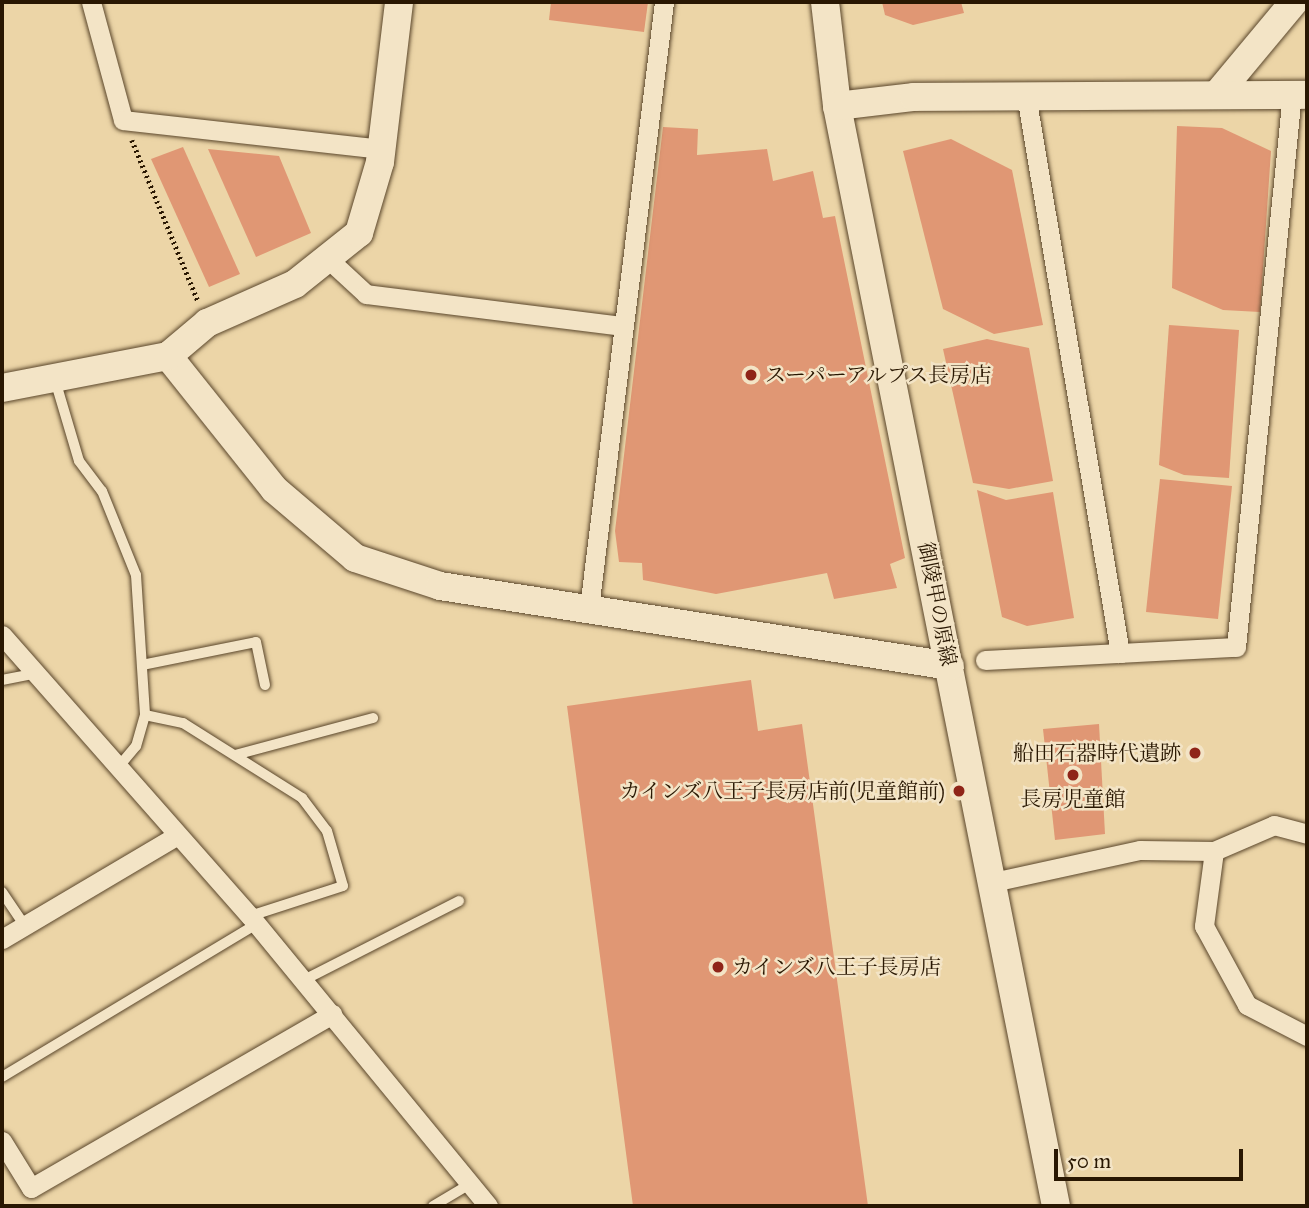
<!DOCTYPE html>
<html>
<head>
<meta charset="utf-8">
<style>
  body { margin:0 }
  #map { position:relative; width:1309px; height:1208px; overflow:hidden; background:#ecd5a7; font-family:"IM FELL Great Primer","Noto Serif JP",serif }
  div>[style] { position:absolute }
  [style*='--x'] { left:calc(var(--x)*1px); top:calc(var(--y)*1px); width:calc(var(--w)*1px); rotate:calc(var(--a)*1deg) }
  .building>* { inset:0; background:#e09774 }
  .path>* { height:4.5px; margin-top:-2.25px; transform-origin:0; background:repeating-linear-gradient(90deg,#291702 0 2px,transparent 0 5.5px) }
  .roads { filter:drop-shadow(0 0 2px #5a462b) drop-shadow(0 0 2px #5a462b) }
  .lane>* { height:10px; margin:-5px; padding:0 5px; transform-origin:5px; border-radius:5px; background:#f3e4c6 }
  .street>* { height:19px; margin:-9.5px; padding:0 9.5px; transform-origin:9.5px; border-radius:9.5px; background:#f3e4c6 }
  .secondary>* { height:28px; margin:-14px; padding:0 14px; transform-origin:14px; border-radius:14px; background:#f3e4c6 }
  .dots>* { width:19px; height:19px; translate:-50% -50%; box-sizing:border-box; border:4px solid #f3e4c6; border-radius:50% }
  span { translate:-50% -50%; white-space:nowrap; text-align:center; line-height:1.15; -webkit-text-stroke:5px #f3e4c6; paint-order:stroke }
  .poi-label { font-size:21px; color:#291702 }
  .left { translate:0 -50%; text-align:left }
  .right { translate:-100% -50%; text-align:right }
  .street-label { font-size:21px; color:#291702 }
  .frame { position:absolute; inset:0; border:4px solid #291702; pointer-events:none }
  .scale { position:absolute; left:1054px; top:1149px; width:189px; height:32px; box-sizing:border-box; border:4px solid #291702; border-top:0; padding-left:9px; font-size:21px; line-height:24px; white-space:nowrap; color:#291702; -webkit-text-stroke:5px #f3e4c6; paint-order:stroke }
</style>
</head>
<body>
<div id="map">
  <div class="building">
    <div style="clip-path:polygon(551px 2px,648px 2px,644px 32px,549px 20px)"></div>
    <div style="clip-path:polygon(882px 2px,961px 2px,964px 13px,913px 25px,885px 15px)"></div>
    <div style="clip-path:polygon(1177px 126px,1222px 128px,1271px 151px,1260px 312px,1223px 310px,1172px 288px)"></div>
    <div style="clip-path:polygon(663px 127px,698px 129px,697px 155px,767px 149px,773px 181px,813px 171px,823px 218px,835px 216px,905px 558px,890px 564px,897px 588px,834px 599px,827px 573px,716px 594px,643px 580px,642px 563px,619px 562px,615px 531px)"></div>
    <div style="clip-path:polygon(951px 139px,1012px 170px,1043px 325px,994px 334px,943px 309px,903px 151px)"></div>
    <div style="clip-path:polygon(183px 147px,240px 274px,209px 287px,151px 159px)"></div>
    <div style="clip-path:polygon(208px 149px,279px 156px,311px 233px,256px 257px)"></div>
    <div style="clip-path:polygon(1169px 325px,1239px 330px,1229px 478px,1184px 475px,1159px 465px)"></div>
    <div style="clip-path:polygon(987px 339px,1029px 348px,1053px 481px,1009px 489px,973px 483px,943px 349px)"></div>
    <div style="clip-path:polygon(1160px 479px,1232px 486px,1218px 619px,1146px 612px)"></div>
    <div style="clip-path:polygon(977px 490px,1006px 500px,1053px 492px,1074px 618px,1027px 626px,1002px 617px)"></div>
    <div style="clip-path:polygon(751px 680px,758px 731px,802px 724px,868px 1206px,633px 1206px,567px 706px)"></div>
    <div style="clip-path:polygon(1099px 724px,1105px 834px,1055px 840px,1043px 729px)"></div>
  </div>
  <div class="path">
    <div style="--x:132;--y:140;--w:174;--a:67.7"></div>
  </div>
  <div class="roads">
    <div class="lane">
      <div style="--x:55;--y:380;--w:84;--a:73.5"></div>
      <div style="--x:79;--y:461;--w:38;--a:53"></div>
      <div style="--x:102;--y:491;--w:91;--a:68"></div>
      <div style="--x:136;--y:575;--w:140;--a:86.3"></div>
      <div style="--x:145;--y:715;--w:32;--a:106"></div>
      <div style="--x:136;--y:746;--w:30;--a:130"></div>
      <div style="--x:142;--y:665;--w:116;--a:-11.4"></div>
      <div style="--x:256;--y:642;--w:44;--a:78.2"></div>
      <div style="--x:2;--y:680;--w:32;--a:-11"></div>
      <div style="--x:145;--y:715;--w:39;--a:12"></div>
      <div style="--x:183;--y:723;--w:141;--a:32.2"></div>
      <div style="--x:302;--y:798;--w:41;--a:52.9"></div>
      <div style="--x:327;--y:831;--w:57;--a:73.8"></div>
      <div style="--x:343;--y:886;--w:98;--a:162.1"></div>
      <div style="--x:235;--y:755;--w:143;--a:-15"></div>
      <div style="--x:2;--y:892;--w:40;--a:56"></div>
      <div style="--x:304;--y:980;--w:174;--a:-27"></div>
      <div style="--x:2;--y:1077;--w:297;--a:-31"></div>
      <div style="--x:433;--y:1206;--w:43;--a:-30.7"></div>
    </div>
    <div class="street">
      <div style="--x:91;--y:2;--w:122;--a:74.8"></div>
      <div style="--x:123;--y:120;--w:260;--a:6.4"></div>
      <div style="--x:1026;--y:95;--w:566;--a:80.44"></div>
      <div style="--x:327;--y:258;--w:53;--a:42.7"></div>
      <div style="--x:366;--y:294;--w:258;--a:7.1"></div>
      <div style="--x:589;--y:608;--w:611;--a:-82.94"></div>
      <div style="--x:2;--y:635;--w:375;--a:48.6"></div>
      <div style="--x:250;--y:916;--w:375;--a:50.6"></div>
      <div style="--x:985;--y:660;--w:251;--a:-3"></div>
      <div style="--x:1236;--y:647;--w:556;--a:-84.22"></div>
      <div style="--x:1214;--y:851;--w:76;--a:97.6"></div>
      <div style="--x:1204;--y:926;--w:90;--a:61.4"></div>
      <div style="--x:1247;--y:1005;--w:68;--a:27.3"></div>
      <div style="--x:993;--y:882;--w:150;--a:-12.3"></div>
      <div style="--x:1140;--y:850;--w:74;--a:0.8"></div>
      <div style="--x:1214;--y:851;--w:65;--a:-23.4"></div>
      <div style="--x:1274;--y:825;--w:34;--a:15"></div>
      <div style="--x:2;--y:939;--w:202;--a:-30.6"></div>
      <div style="--x:2;--y:1141;--w:55;--a:58.3"></div>
      <div style="--x:31;--y:1188;--w:348;--a:-30"></div>
    </div>
    <div class="secondary">
      <div style="--x:825;--y:2;--w:105;--a:83.4"></div>
      <div style="--x:837;--y:106;--w:1122;--a:78.74"></div>
      <div style="--x:1219;--y:92;--w:117;--a:-50.2"></div>
      <div style="--x:837;--y:106;--w:78;--a:-6.7"></div>
      <div style="--x:914;--y:97;--w:393;--a:-0.3"></div>
      <div style="--x:168;--y:356;--w:170;--a:51.4"></div>
      <div style="--x:274;--y:489;--w:106;--a:40.4"></div>
      <div style="--x:355;--y:558;--w:89;--a:18.2"></div>
      <div style="--x:440;--y:586;--w:516;--a:8.91"></div>
      <div style="--x:2;--y:388;--w:169;--a:-10.9"></div>
      <div style="--x:168;--y:356;--w:51;--a:-40.2"></div>
      <div style="--x:207;--y:323;--w:96;--a:-23.9"></div>
      <div style="--x:295;--y:284;--w:82;--a:-38.6"></div>
      <div style="--x:359;--y:233;--w:74;--a:-73.5"></div>
      <div style="--x:380;--y:162;--w:161;--a:-83.2"></div>
    </div>
  </div>
  <div class="dots">
    <div style="left:751px;top:375px;background:#8f2418"></div>
    <div style="left:1195px;top:753px;background:#8f2418"></div>
    <div style="left:1073px;top:775px;background:#8f2418"></div>
    <div style="left:959px;top:791px;background:#8f2418"></div>
    <div style="left:718px;top:967px;background:#8f2418"></div>
  </div>
  <div class="poi-label">
    <span class="left" style="left:765px;top:375px">スーパーアルプス長房店</span>
    <span class="right" style="left:1181px;top:753px">船田石器時代遺跡</span>
    <span class="right" style="left:945px;top:791px">カインズ八王子長房店前(児童館前)</span>
    <span style="left:1073px;top:799px">長房児童館</span>
    <span class="left" style="left:732px;top:967px">カインズ八王子長房店</span>
  </div>
  <div class="street-label">
    <span style="left:937px;top:604px;rotate:79deg">御陵甲の原線</span>
  </div>
  <div class="frame"></div>
  <div class="scale">50 m</div>
</div>
</body>
</html>
